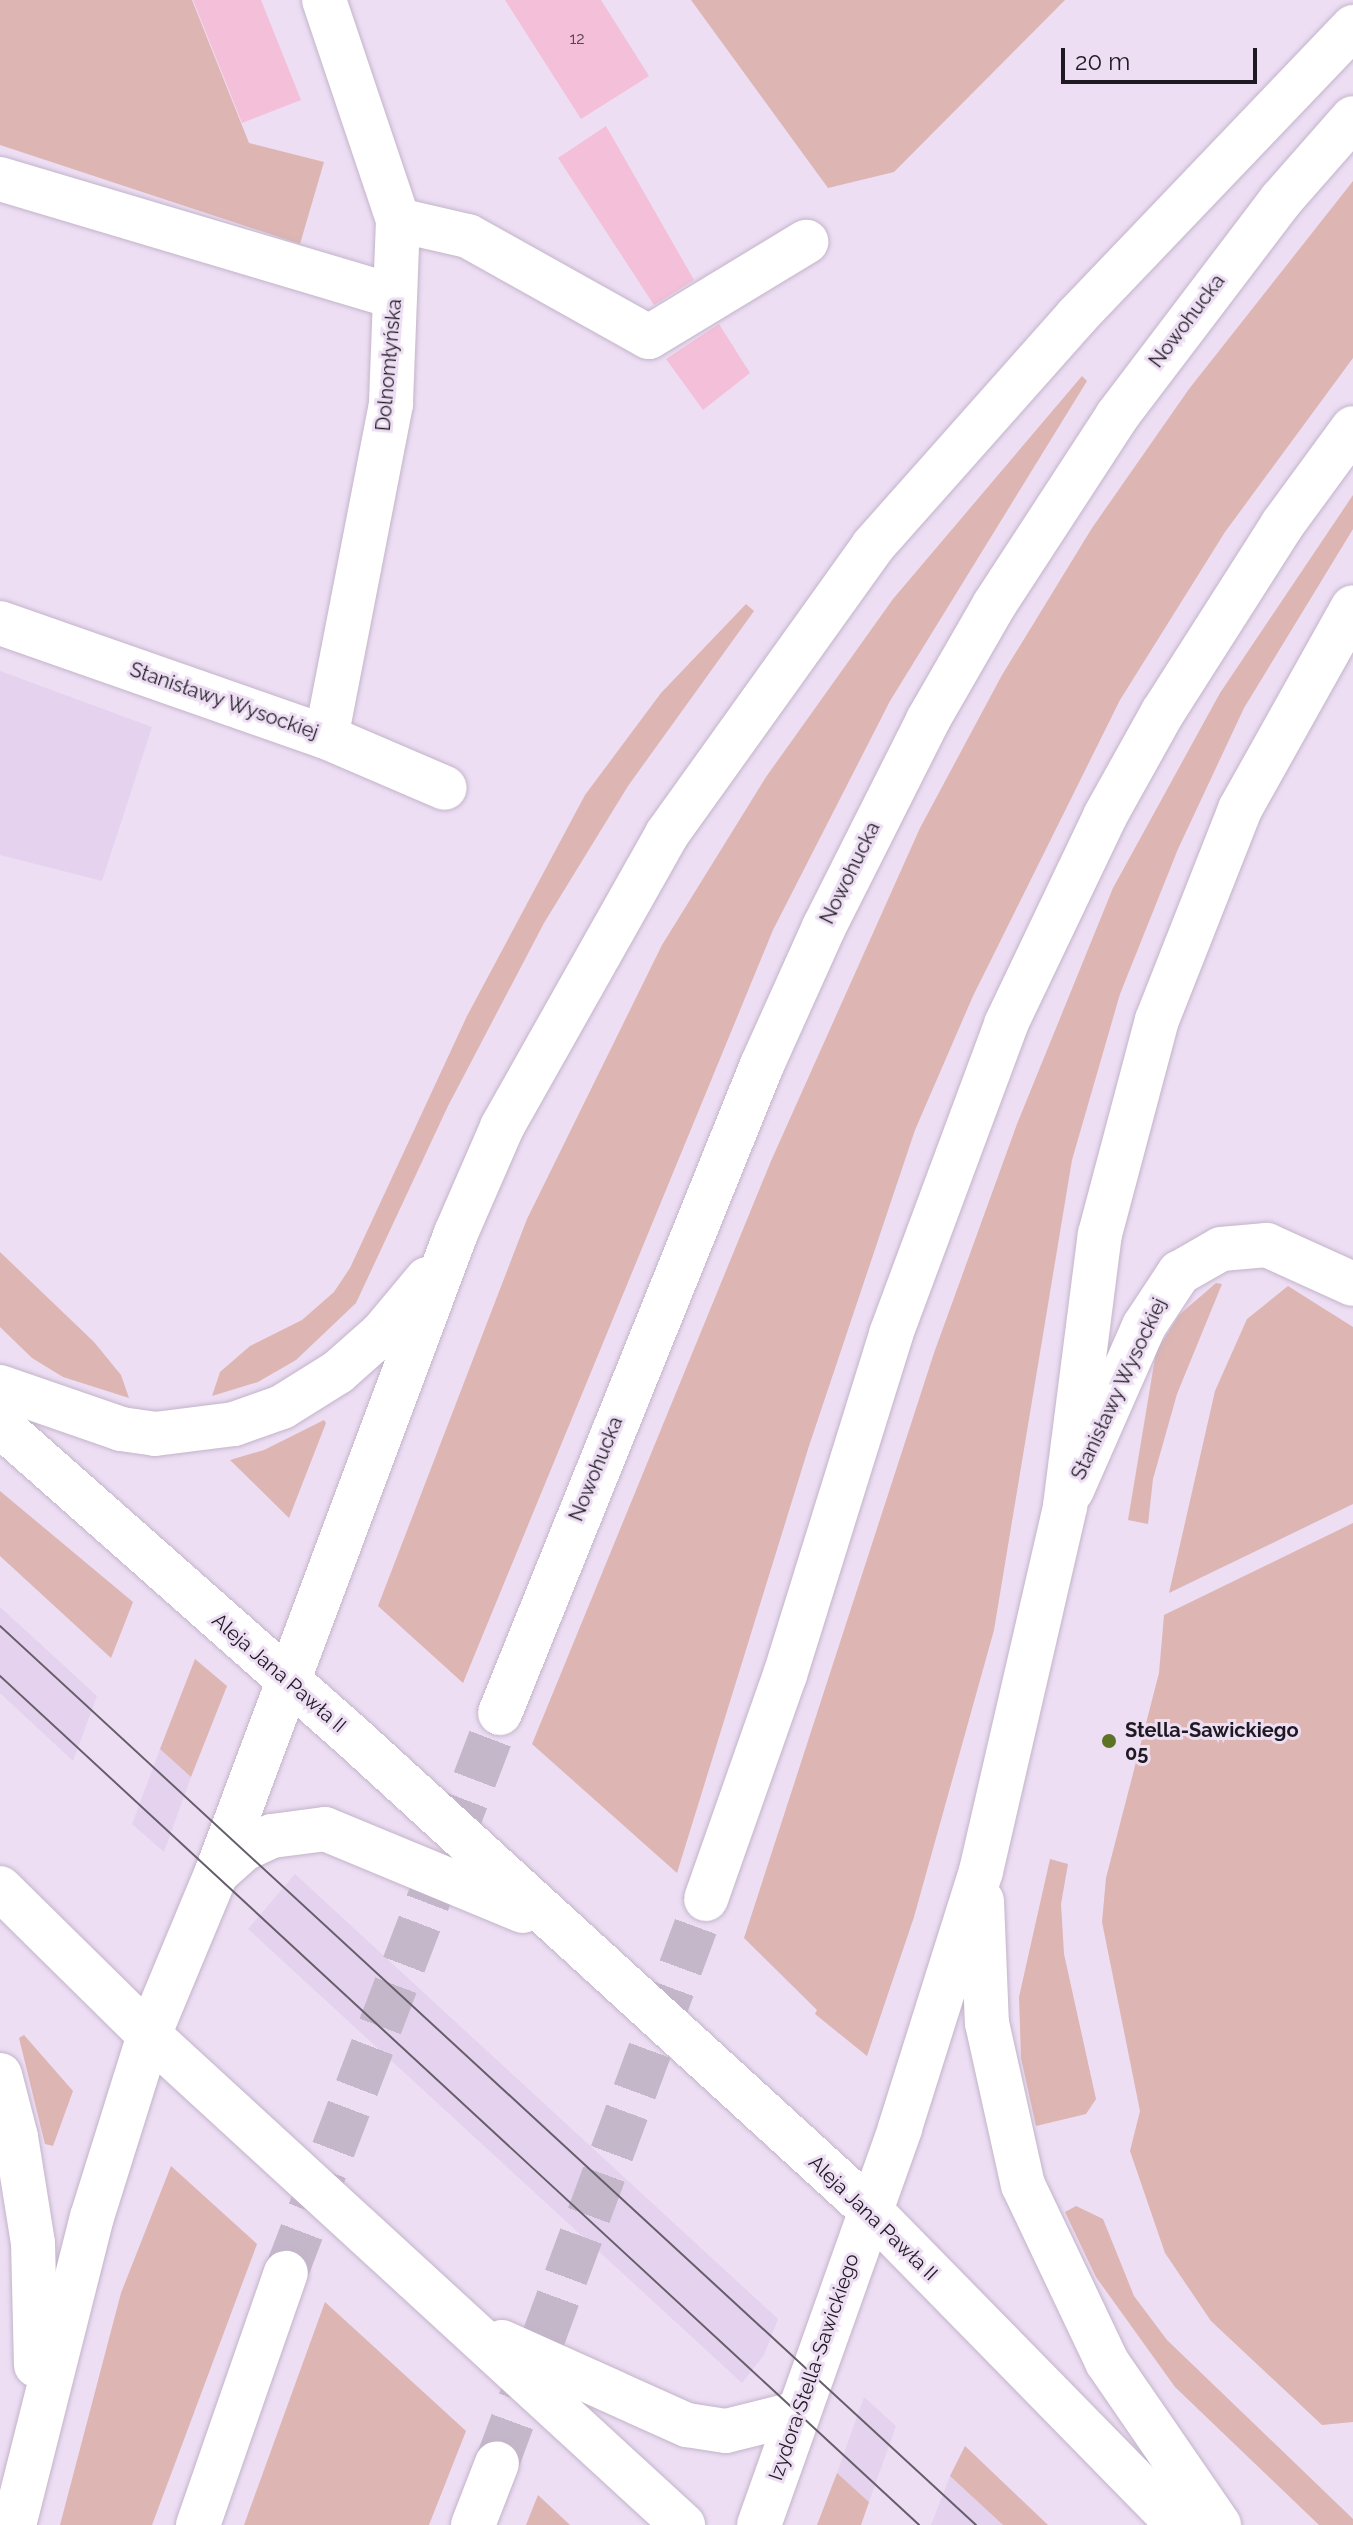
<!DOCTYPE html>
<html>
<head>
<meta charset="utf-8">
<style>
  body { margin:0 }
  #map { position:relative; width:1353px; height:2525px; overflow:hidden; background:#eddef4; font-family:Raleway,sans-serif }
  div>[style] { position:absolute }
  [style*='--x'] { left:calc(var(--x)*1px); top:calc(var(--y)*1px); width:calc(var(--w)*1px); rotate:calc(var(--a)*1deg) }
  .built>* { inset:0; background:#e5d2ee }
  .green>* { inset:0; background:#ddb5b2 }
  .building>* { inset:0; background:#f4bfd8 }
  .major-tunnel>* { height:44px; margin-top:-22px; transform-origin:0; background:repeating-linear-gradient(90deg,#c4b7ca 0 44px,transparent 0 66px) }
  .roads { filter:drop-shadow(0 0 2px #c3b4c9) drop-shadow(0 0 2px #c3b4c9) }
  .minor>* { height:44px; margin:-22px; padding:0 22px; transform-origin:22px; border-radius:22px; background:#fff }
  .major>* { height:44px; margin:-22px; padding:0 22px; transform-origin:22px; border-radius:22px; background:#fff }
  .tram>* { height:2px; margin:-1px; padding:0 1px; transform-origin:1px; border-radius:1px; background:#665e6a }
  .dots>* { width:22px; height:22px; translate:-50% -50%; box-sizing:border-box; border:4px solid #eddef4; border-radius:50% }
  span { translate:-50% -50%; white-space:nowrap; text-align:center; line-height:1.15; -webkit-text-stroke:6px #eddef4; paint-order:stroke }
  .number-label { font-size:16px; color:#54434f }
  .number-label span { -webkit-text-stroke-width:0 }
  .street-label { font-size:20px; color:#1f1a21 }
  .poi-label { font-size:20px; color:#1f1a21; font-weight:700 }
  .left { translate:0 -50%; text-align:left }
  .scale { position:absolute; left:1061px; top:48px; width:196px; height:36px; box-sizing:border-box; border:4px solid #1f1a21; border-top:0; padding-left:10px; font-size:24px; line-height:28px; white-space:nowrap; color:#1f1a21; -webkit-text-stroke:6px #eddef4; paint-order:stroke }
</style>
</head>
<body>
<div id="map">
  <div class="built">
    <div style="clip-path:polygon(0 671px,152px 727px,102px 881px,0 855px)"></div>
    <div style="clip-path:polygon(0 1607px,97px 1696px,73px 1761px,0 1693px)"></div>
    <div style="clip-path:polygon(160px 1749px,191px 1777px,164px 1852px,132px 1824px)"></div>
    <div style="clip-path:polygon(295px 1874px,778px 2319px,764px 2355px,742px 2383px,248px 1929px)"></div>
    <div style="clip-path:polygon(864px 2397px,896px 2426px,869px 2502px,837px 2473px)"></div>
    <div style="clip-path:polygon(950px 2476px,1003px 2525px,931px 2525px)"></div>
  </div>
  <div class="green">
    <div style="clip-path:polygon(0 0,192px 0,249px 143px,324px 162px,300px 244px,0 145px)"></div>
    <div style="clip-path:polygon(691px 0,1065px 0,894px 172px,828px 188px)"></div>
    <div style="clip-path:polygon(1353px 181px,1353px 358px,1225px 532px,1120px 700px,973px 996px,915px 1130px,809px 1446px,677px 1873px,532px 1744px,771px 1161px,920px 828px,1002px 675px,1092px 528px,1189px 389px)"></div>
    <div style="clip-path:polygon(1082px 376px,1087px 381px,890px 701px,773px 930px,463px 1683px,378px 1606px,527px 1219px,662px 945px,766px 777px,893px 599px)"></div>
    <div style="clip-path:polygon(1353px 495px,1353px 529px,1244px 708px,1178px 849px,1120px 994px,1072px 1160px,994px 1630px,914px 1917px,867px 2056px,815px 2014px,817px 2010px,744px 1938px,934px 1353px,1017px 1124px,1113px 888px,1220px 693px)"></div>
    <div style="clip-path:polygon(746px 604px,754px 611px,628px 786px,544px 923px,448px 1106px,356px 1303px,296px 1360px,258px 1382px,212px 1396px,220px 1372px,250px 1346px,302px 1320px,334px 1292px,350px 1268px,467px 1016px,585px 795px,661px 693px)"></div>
    <div style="clip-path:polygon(0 1252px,94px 1342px,121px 1375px,129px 1398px,63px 1377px,32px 1358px,0 1327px)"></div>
    <div style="clip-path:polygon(1216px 1283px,1222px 1284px,1177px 1394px,1153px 1479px,1148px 1524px,1128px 1520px,1156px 1352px,1179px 1315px)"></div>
    <div style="clip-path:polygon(1288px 1286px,1353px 1327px,1353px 1504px,1169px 1593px,1215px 1391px,1247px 1319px)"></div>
    <div style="clip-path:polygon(324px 1420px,326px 1423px,289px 1518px,230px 1460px,264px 1450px)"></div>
    <div style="clip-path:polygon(0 1491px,133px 1602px,111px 1658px,0 1556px)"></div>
    <div style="clip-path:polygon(1353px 1523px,1353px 2422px,1322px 2425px,1211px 2321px,1165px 2253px,1130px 2151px,1140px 2111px,1102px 1922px,1106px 1878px,1159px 1673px,1164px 1615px)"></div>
    <div style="clip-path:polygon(195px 1659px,227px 1686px,191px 1777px,160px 1749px)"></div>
    <div style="clip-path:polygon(1050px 1859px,1068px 1864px,1061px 1904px,1064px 1954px,1096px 2099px,1086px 2114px,1036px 2126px,1021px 2058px,1019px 1997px)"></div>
    <div style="clip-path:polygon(24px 2035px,73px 2091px,53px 2146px,45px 2144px,19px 2038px)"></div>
    <div style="clip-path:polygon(171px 2166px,257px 2244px,152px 2525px,60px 2525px,121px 2293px)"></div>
    <div style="clip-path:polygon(1076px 2206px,1103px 2219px,1134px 2296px,1167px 2340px,1353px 2519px,1353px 2525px,1319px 2525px,1175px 2387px,1096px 2277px,1065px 2212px)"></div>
    <div style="clip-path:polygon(325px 2302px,466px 2431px,429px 2525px,244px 2525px)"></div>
    <div style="clip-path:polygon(965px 2446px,1048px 2525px,1003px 2525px,950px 2476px)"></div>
    <div style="clip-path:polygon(837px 2473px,869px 2502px,861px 2525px,817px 2525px)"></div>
    <div style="clip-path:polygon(538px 2495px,570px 2525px,526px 2525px)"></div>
  </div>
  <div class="building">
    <div style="clip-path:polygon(193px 0,261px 0,301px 100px,242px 123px)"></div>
    <div style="clip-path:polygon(505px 0,601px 0,649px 76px,581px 119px)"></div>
    <div style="clip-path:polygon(606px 126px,694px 280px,654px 305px,558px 158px)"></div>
    <div style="clip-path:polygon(719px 324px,750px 373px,703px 410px,666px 359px)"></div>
  </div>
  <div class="major-tunnel">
    <div style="--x:286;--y:2273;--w:599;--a:-69.09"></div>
    <div style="--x:497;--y:2463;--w:601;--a:-69.67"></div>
  </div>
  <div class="roads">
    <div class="minor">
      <div style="--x:324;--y:0;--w:232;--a:71.4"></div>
      <div style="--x:398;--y:220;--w:184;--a:92.2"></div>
      <div style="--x:391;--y:404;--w:339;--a:101"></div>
      <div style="--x:0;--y:179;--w:412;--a:16.6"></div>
      <div style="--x:398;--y:220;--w:72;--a:12.9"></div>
      <div style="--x:468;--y:236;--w:207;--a:29.2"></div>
      <div style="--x:649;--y:337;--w:184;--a:-31.2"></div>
      <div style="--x:0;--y:623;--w:345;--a:19.3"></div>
      <div style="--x:326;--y:737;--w:129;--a:23.2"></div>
      <div style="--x:1072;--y:1490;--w:179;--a:-66.3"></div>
      <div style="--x:1144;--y:1326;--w:64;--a:-56.6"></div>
      <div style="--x:1179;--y:1273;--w:48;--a:-29.7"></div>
      <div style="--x:1221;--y:1249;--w:46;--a:-5"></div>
      <div style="--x:1267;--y:1245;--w:94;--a:24.4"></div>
    </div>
    <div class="major">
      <div style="--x:0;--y:1387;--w:128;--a:19.1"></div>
      <div style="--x:121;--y:1429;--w:34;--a:8"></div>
      <div style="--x:155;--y:1434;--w:80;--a:-7.2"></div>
      <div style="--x:234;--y:1424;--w:51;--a:-19.5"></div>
      <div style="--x:282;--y:1407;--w:66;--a:-32"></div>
      <div style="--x:338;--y:1372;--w:59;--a:-41.6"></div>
      <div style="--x:382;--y:1333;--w:70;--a:-50.2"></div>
      <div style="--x:0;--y:1425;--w:475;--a:41.5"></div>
      <div style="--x:356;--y:1740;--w:695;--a:42.43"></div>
      <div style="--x:869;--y:2209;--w:442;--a:45.6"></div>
      <div style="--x:500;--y:1713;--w:699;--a:-67.99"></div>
      <div style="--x:762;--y:1065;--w:151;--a:-65.8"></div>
      <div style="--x:824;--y:927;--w:232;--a:-63.3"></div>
      <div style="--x:928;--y:720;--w:133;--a:-60.1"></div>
      <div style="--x:994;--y:605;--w:225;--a:-56.9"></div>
      <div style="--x:1117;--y:416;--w:271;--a:-52.8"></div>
      <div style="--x:1281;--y:200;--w:109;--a:-48.7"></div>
      <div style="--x:216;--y:1874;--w:38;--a:-42"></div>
      <div style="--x:244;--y:1849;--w:31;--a:-25"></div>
      <div style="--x:272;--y:1836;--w:53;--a:-7.5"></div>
      <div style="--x:325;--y:1829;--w:214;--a:22.5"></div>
      <div style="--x:0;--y:1888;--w:209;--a:44.6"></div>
      <div style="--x:149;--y:2035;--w:725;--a:42.54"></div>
      <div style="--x:706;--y:1899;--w:238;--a:-70.6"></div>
      <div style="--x:785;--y:1675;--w:357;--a:-72.7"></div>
      <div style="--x:891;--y:1334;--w:331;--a:-69.6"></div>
      <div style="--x:1006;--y:1024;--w:230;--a:-64.5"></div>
      <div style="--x:1105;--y:816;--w:119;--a:-60.9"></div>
      <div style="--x:1163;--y:712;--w:222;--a:-57.5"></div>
      <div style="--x:1282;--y:525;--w:120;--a:-53.8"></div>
      <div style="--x:982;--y:1901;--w:122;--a:87.7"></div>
      <div style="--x:987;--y:2023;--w:166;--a:77.5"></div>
      <div style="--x:1023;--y:2185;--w:196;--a:64.6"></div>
      <div style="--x:1107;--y:2362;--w:198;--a:55.5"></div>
      <div style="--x:0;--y:2075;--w:64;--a:75.5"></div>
      <div style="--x:16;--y:2137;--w:107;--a:80.9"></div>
      <div style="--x:33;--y:2243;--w:122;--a:88.6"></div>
      <div style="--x:502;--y:2342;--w:203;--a:24.2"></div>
      <div style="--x:687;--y:2425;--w:39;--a:9"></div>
      <div style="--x:726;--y:2431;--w:74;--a:-14"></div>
      <div style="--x:14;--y:2525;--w:318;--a:-75.8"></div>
      <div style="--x:92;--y:2217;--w:191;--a:-72.6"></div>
      <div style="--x:149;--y:2035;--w:174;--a:-67.4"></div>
      <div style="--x:216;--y:1874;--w:684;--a:-69.47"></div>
      <div style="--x:456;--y:1233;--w:116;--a:-66.5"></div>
      <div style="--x:502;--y:1127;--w:336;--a:-60.6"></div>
      <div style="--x:667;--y:834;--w:354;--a:-54.4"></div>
      <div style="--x:873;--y:546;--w:307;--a:-48.4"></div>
      <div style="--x:1077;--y:316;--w:400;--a:-46.3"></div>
      <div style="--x:198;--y:2525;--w:267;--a:-70.8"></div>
      <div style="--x:473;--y:2525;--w:66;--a:-68.8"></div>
      <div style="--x:759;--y:2525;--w:421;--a:-70.4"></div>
      <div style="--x:900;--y:2128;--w:269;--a:-72.5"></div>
      <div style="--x:981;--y:1871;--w:375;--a:-77"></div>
      <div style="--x:1065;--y:1506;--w:274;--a:-82.7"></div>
      <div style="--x:1100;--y:1234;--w:221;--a:-75.1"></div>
      <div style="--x:1157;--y:1020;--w:227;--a:-68.5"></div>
      <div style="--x:1240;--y:809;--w:231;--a:-60.8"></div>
    </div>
  </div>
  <div class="tram">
    <div style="--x:0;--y:1626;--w:1327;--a:42.65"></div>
    <div style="--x:0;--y:1676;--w:1251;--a:42.73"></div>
  </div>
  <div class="dots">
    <div style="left:1109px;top:1741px;background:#5c7324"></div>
  </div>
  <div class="number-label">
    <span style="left:577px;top:39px">12</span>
  </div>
  <div class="street-label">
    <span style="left:1187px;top:321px;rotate:-53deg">Nowohucka</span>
    <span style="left:389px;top:365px;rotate:-85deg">Dolnomłyńska</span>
    <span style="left:224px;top:701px;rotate:19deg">Stanisławy Wysockiej</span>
    <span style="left:850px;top:873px;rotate:-64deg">Nowohucka</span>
    <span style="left:1119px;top:1389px;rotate:-65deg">Stanisławy Wysockiej</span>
    <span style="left:596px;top:1469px;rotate:-68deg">Nowohucka</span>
    <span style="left:279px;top:1673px;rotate:41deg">Aleja Jana Pawła II</span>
    <span style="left:873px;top:2218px;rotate:44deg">Aleja Jana Pawła II</span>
    <span style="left:814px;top:2367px;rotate:-71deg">Izydora Stella-Sawickiego</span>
  </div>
  <div class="poi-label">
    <span class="left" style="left:1125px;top:1742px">Stella-Sawickiego<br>05</span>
  </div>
  <div class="scale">20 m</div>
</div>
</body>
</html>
